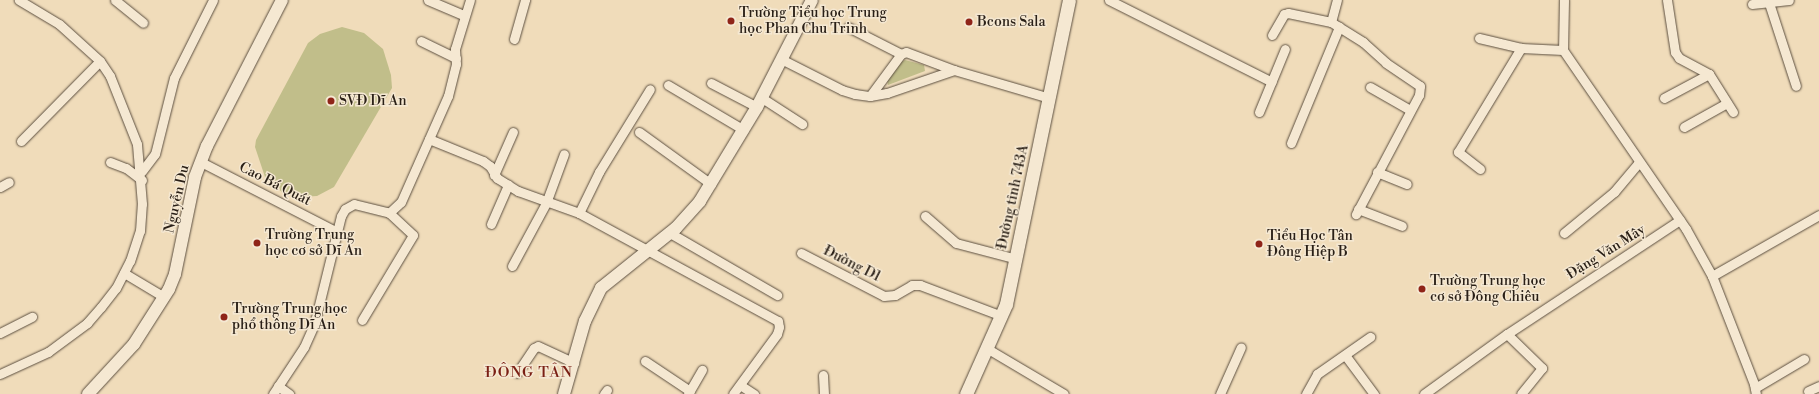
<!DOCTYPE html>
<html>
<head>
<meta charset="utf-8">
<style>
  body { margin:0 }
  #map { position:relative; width:1819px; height:394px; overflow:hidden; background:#f0dcba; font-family:"Libre Bodoni",serif }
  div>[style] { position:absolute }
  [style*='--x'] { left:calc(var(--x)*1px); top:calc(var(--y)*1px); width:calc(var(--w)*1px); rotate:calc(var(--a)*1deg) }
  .green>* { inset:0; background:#c1be8a }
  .roads { filter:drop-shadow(0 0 1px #5c4f40) drop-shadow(0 0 1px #5c4f40) }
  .minor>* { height:9px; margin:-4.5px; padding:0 4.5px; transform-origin:4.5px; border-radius:4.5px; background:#f5e8d2 }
  .tertiary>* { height:12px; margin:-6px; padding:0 6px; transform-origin:6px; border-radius:6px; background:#f5e8d2 }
  .secondary>* { height:13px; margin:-6.5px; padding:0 6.5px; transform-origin:6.5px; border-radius:6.5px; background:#f5e8d2 }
  .dots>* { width:11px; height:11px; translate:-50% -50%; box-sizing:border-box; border:2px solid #f5e8d2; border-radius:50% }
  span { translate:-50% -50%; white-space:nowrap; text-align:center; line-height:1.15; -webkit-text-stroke:3px #f5e8d2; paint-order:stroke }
  .poi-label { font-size:14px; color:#2a2017 }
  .left { translate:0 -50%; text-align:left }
  .street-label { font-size:14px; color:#2a2017 }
  .neighbourhood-label { font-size:15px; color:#7a1f14; letter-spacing:1px }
</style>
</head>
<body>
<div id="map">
  <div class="green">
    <div style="clip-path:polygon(342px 27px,364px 33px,383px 49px,391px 75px,392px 88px,334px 187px,317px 196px,300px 197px,284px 194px,265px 177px,255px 147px,256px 140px,308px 43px,320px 34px)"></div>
    <div style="clip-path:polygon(905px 60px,924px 65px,925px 71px,888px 85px,887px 80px,898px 63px)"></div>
  </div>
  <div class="roads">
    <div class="minor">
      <div style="--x:115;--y:0;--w:36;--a:39"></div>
      <div style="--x:428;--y:0;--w:39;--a:23"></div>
      <div style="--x:1109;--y:0;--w:182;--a:26.7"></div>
      <div style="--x:1564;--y:0;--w:50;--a:91.1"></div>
      <div style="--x:1563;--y:50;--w:217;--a:55.5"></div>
      <div style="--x:1686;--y:229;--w:54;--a:61"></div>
      <div style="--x:1712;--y:276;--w:116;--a:68.7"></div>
      <div style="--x:1754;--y:384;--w:10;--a:79"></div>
      <div style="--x:1667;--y:0;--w:53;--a:81.3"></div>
      <div style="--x:1675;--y:52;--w:7;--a:56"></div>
      <div style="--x:1679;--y:58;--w:34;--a:28"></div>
      <div style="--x:1709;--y:74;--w:45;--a:57.7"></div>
      <div style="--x:1769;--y:3;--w:87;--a:72"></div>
      <div style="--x:1752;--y:4;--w:37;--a:-6"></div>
      <div style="--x:1331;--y:22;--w:23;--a:-75"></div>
      <div style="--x:848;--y:27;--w:59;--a:27"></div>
      <div style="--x:1272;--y:35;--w:24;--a:-60"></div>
      <div style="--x:1284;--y:14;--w:4;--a:-14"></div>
      <div style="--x:1288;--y:13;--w:44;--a:11.8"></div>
      <div style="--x:1331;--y:22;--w:38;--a:32"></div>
      <div style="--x:1363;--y:42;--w:31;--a:42"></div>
      <div style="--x:1386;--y:63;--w:41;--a:34.1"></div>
      <div style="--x:1420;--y:86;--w:9;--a:96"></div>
      <div style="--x:1419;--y:95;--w:135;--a:117.9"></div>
      <div style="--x:1479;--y:38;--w:43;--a:13.4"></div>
      <div style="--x:1521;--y:48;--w:42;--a:2.7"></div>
      <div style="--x:514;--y:39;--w:41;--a:-74.2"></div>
      <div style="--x:421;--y:41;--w:39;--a:26"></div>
      <div style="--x:781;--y:59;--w:68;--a:26.9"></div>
      <div style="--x:842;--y:90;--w:14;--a:17"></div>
      <div style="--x:855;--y:94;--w:15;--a:8"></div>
      <div style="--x:870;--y:96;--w:17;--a:-10"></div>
      <div style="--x:887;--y:93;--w:71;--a:-18.9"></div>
      <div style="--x:954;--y:70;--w:100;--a:16.3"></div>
      <div style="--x:711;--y:83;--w:52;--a:27.6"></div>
      <div style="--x:668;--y:85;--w:88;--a:30.6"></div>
      <div style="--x:1370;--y:87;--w:46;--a:29.9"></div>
      <div style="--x:870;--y:96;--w:52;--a:-53.6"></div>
      <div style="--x:901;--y:54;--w:5;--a:-22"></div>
      <div style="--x:906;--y:52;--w:51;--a:20.6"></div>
      <div style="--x:762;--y:98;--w:48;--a:33"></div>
      <div style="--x:1664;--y:98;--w:51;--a:-28.1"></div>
      <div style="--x:1259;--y:112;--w:68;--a:-67.6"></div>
      <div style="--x:1684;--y:127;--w:49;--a:-29.2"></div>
      <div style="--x:639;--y:132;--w:89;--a:35.8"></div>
      <div style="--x:429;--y:139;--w:58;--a:22.2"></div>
      <div style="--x:483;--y:161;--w:9;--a:36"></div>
      <div style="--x:490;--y:166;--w:14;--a:60"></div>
      <div style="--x:497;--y:178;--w:25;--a:32"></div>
      <div style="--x:518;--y:191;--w:65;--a:19.8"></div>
      <div style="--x:579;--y:213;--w:226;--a:28.5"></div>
      <div style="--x:778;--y:321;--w:6;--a:81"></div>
      <div style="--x:779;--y:327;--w:7;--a:106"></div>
      <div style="--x:777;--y:334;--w:74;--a:126.3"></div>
      <div style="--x:21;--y:141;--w:112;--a:-45.4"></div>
      <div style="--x:1291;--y:143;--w:126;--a:-67.5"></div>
      <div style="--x:110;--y:162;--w:17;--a:21"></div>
      <div style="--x:126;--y:168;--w:20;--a:37"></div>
      <div style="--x:201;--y:162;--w:153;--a:27.2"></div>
      <div style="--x:1480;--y:169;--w:28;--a:-142"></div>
      <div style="--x:1458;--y:152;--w:122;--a:-58.8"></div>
      <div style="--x:142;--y:171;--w:21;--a:-53"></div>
      <div style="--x:155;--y:154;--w:78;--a:-76"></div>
      <div style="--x:174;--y:78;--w:87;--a:-63.4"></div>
      <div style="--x:1377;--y:172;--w:32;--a:22"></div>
      <div style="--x:494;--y:175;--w:47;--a:-66.2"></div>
      <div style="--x:0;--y:187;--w:10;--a:-29"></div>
      <div style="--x:1358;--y:209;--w:47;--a:21.1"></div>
      <div style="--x:579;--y:213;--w:46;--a:-64"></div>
      <div style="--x:599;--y:172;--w:97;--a:-58.4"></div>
      <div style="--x:925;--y:216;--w:41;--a:41.1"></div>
      <div style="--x:956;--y:243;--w:63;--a:14.7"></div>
      <div style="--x:491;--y:224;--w:43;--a:-66.4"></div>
      <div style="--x:670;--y:233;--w:124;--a:30.1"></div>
      <div style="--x:1564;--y:233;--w:65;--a:-39.4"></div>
      <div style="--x:1614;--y:192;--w:39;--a:-50"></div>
      <div style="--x:801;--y:253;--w:93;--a:27.4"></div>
      <div style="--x:884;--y:296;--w:11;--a:-5"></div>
      <div style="--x:895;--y:295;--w:20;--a:-30"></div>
      <div style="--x:912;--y:285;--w:8;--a:0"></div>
      <div style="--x:920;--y:285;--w:88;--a:20.7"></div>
      <div style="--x:512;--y:266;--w:72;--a:-61.6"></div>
      <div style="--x:546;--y:203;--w:52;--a:-69.8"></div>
      <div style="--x:124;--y:273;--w:47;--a:31"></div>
      <div style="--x:1712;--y:276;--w:123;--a:-29.7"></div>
      <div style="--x:362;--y:320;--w:99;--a:-59"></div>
      <div style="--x:413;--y:235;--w:33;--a:-137"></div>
      <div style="--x:0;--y:333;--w:36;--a:-27"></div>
      <div style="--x:1507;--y:334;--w:207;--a:-33.4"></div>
      <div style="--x:988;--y:349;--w:88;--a:30.6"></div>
      <div style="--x:1345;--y:355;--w:49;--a:53.4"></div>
      <div style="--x:645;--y:361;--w:54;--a:33.7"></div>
      <div style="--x:517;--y:373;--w:30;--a:-56"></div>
      <div style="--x:534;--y:348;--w:4;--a:-27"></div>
      <div style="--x:538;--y:346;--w:40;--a:25"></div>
      <div style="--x:0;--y:374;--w:53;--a:-24.6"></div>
      <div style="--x:48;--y:352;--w:49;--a:-36.6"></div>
      <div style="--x:87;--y:323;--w:21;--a:-49"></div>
      <div style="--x:101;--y:307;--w:24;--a:-52"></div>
      <div style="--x:116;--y:288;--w:30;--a:-63"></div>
      <div style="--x:130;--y:261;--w:32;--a:-72"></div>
      <div style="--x:140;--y:231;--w:27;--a:-86"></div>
      <div style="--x:142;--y:204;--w:60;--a:-94.8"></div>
      <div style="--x:137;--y:144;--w:73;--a:-111.7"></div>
      <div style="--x:110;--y:76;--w:18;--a:-124"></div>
      <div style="--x:100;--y:61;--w:55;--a:-137.9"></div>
      <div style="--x:59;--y:24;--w:47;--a:-149"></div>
      <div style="--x:823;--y:375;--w:19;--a:87"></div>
      <div style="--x:740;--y:385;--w:17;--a:33"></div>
      <div style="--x:278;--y:386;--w:14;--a:36"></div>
      <div style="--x:1755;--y:388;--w:57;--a:-30.6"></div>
      <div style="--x:1808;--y:391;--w:12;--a:-24"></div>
      <div style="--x:273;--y:394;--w:56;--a:-56.6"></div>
      <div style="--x:304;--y:347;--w:24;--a:-66"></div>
      <div style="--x:314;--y:325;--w:112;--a:-76.1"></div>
      <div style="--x:341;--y:216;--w:8;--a:-60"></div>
      <div style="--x:345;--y:209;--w:10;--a:-29"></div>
      <div style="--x:354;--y:204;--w:36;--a:14"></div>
      <div style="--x:389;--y:213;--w:16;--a:-43"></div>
      <div style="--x:401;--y:202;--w:116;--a:-66.1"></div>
      <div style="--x:448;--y:96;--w:33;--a:-76"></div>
      <div style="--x:456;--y:64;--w:15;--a:-94"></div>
      <div style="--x:455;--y:49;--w:51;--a:-73"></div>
      <div style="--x:604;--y:394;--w:5;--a:-53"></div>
      <div style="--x:688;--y:394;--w:28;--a:-60"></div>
      <div style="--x:1220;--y:394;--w:51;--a:-65.9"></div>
      <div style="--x:1306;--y:394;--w:23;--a:-61"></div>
      <div style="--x:1317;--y:374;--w:65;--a:-34.9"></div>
      <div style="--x:1424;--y:394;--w:102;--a:-35.9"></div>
      <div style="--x:1507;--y:334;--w:49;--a:44.2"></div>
      <div style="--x:1542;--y:368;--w:33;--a:129"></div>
    </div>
    <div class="tertiary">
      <div style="--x:88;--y:394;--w:68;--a:-47.4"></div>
      <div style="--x:134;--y:344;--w:65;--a:-57.5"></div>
      <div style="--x:169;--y:289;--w:16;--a:-68"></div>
      <div style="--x:175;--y:274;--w:99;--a:-78.3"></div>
      <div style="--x:195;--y:177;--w:33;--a:-69"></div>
      <div style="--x:207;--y:146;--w:164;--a:-62.8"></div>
      <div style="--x:564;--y:394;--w:76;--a:-74"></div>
      <div style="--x:585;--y:321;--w:37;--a:-64"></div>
      <div style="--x:601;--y:288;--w:96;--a:-38.7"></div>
      <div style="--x:676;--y:228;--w:36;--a:-48"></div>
      <div style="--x:700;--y:201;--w:110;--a:-58.8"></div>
      <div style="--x:757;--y:107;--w:120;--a:-62.8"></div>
    </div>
    <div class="secondary">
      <div style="--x:966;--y:394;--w:98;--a:-66"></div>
      <div style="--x:1006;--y:304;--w:310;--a:-78.3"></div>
    </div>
  </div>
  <div class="dots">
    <div style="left:731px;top:21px;background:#8f2418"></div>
    <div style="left:969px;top:22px;background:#8f2418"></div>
    <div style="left:331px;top:101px;background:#8f2418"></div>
    <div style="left:257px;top:243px;background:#8f2418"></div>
    <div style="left:1259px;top:244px;background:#8f2418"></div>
    <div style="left:1422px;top:289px;background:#8f2418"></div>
    <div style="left:224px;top:317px;background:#8f2418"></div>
  </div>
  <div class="poi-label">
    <span class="left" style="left:739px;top:21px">Trường Tiểu học Trung<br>học Phan Chu Trinh</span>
    <span class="left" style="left:977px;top:22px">Bcons Sala</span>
    <span class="left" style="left:339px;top:101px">SVĐ Dĩ An</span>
    <span class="left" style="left:265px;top:243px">Trường Trung<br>học cơ sở Dĩ An</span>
    <span class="left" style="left:1267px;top:244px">Tiểu Học Tân<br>Đông Hiệp B</span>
    <span class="left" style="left:1430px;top:289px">Trường Trung học<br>cơ sở Đông Chiêu</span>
    <span class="left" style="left:232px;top:317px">Trường Trung học<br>phổ thông Dĩ An</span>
  </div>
  <div class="street-label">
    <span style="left:275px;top:184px;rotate:27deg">Cao Bá Quát</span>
    <span style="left:1013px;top:197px;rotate:-78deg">Đường tỉnh 743A</span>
    <span style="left:177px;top:199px;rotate:-77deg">Nguyễn Du</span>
    <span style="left:1606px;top:252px;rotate:-32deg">Đặng Văn Mây</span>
    <span style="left:852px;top:264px;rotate:27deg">Đường D1</span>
  </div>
  <div class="neighbourhood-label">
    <span style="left:529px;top:373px">ĐÔNG TÂN</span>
  </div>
</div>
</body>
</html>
